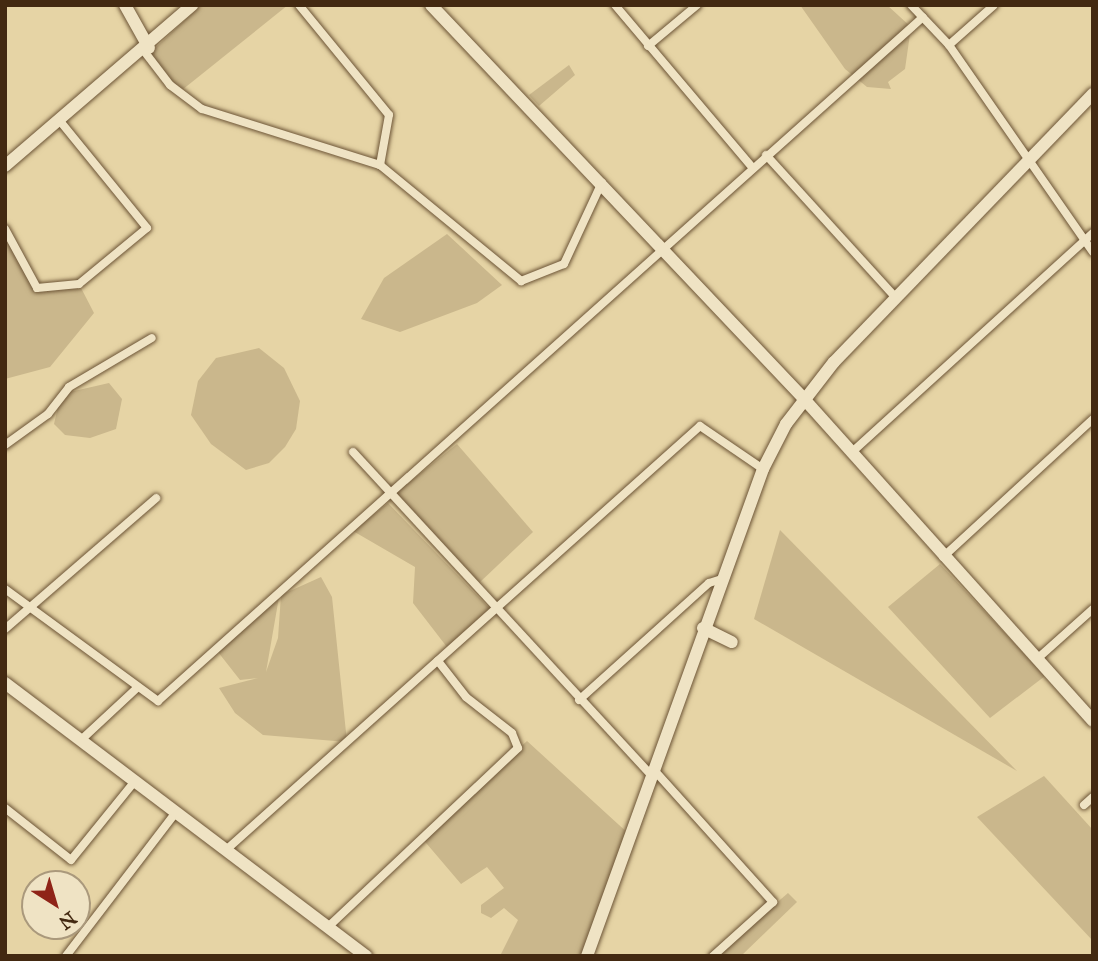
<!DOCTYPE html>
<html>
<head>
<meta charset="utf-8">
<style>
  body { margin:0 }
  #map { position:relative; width:1098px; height:961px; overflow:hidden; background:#e6d4a5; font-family:"IM FELL Great Primer",serif }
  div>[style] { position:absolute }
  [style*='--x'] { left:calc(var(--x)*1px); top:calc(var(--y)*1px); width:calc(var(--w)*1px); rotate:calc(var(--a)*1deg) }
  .green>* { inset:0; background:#cab78c }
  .roads { filter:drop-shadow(0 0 2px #6c5436) drop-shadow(0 0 2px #6c5436) }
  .street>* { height:8px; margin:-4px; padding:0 4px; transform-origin:4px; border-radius:4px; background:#efe3c4 }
  .secondary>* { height:12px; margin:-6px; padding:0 6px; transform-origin:6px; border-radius:6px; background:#efe3c4 }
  span { translate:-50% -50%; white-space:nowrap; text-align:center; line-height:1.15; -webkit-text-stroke:5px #efe3c4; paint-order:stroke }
  .frame { position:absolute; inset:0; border:7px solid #432911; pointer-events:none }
  .north { position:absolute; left:21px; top:870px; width:70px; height:70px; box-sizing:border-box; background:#efe3c4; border:2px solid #aa997c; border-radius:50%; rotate:143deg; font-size:19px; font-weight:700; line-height:28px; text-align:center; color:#432911 }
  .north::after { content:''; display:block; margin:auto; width:24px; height:32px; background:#8f2418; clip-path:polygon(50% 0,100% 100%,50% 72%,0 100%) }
</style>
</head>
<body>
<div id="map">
  <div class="green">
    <div style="clip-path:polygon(201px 5px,288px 5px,182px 90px,167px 80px,150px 53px)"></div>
    <div style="clip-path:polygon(800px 5px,887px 5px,911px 27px,905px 69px,888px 82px,891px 89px,867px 87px,845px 69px)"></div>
    <div style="clip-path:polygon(569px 65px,575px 75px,539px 106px,529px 95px)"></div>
    <div style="clip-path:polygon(447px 234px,502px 285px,477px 303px,400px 332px,361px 319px,384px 278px)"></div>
    <div style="clip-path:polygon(5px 236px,37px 288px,79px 284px,94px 313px,50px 367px,5px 379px)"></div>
    <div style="clip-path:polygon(259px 348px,284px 368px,300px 401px,296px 429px,285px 447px,269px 463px,246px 470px,211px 444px,191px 415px,198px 381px,216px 358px)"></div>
    <div style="clip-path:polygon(109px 383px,122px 399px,116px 429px,90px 438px,65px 435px,54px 424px,61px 394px)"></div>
    <div style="clip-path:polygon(457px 444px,533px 532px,479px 583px,396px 493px)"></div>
    <div style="clip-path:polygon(388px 503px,490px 609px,450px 651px,413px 603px,415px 567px,353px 531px)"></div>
    <div style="clip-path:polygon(780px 530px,1017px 771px,754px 619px)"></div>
    <div style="clip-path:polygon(940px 564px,1045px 676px,990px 718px,888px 607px)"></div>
    <div style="clip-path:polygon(321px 577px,332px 597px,347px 742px,263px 735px,235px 713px,219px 688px,258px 678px,240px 680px,218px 652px,279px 597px,266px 672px,278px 638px,281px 595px)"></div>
    <div style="clip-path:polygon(527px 741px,630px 835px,583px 956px,500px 956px,518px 920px,504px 908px,491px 918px,481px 913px,481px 905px,504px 888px,487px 867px,461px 884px,421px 837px)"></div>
    <div style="clip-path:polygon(1044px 776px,1093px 830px,1093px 941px,977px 817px)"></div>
    <div style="clip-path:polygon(788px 893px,797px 902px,741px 956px,715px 956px)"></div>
  </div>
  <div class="roads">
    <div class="street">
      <div style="--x:299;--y:5;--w:142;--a:50.7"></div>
      <div style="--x:389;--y:115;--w:51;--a:100.2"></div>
      <div style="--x:615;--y:5;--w:212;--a:49.8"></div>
      <div style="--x:911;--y:5;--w:55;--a:46.5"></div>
      <div style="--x:949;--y:45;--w:252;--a:55.2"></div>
      <div style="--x:949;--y:45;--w:60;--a:-41.6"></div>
      <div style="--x:648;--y:46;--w:64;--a:-39.9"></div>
      <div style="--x:144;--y:51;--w:43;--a:52.6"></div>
      <div style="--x:170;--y:85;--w:40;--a:37"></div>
      <div style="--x:202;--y:109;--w:187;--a:17.5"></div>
      <div style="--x:380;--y:165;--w:183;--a:39.4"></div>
      <div style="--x:521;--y:281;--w:46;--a:-21.6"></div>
      <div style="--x:564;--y:264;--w:90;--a:-65.1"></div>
      <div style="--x:766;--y:155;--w:193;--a:47.7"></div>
      <div style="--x:5;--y:229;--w:67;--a:61.5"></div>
      <div style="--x:37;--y:288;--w:42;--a:-5.4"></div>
      <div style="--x:79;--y:284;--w:88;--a:-39.5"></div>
      <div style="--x:147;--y:228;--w:138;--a:-129.1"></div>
      <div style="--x:5;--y:445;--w:53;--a:-35.8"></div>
      <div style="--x:48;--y:414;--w:34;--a:-52"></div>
      <div style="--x:69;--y:387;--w:96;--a:-30.6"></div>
      <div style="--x:353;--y:452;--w:441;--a:47.3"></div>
      <div style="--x:851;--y:453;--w:327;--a:-42.3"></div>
      <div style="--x:943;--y:557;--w:204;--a:-42.6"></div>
      <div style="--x:5;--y:589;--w:190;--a:36.2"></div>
      <div style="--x:158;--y:701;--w:1026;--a:-41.8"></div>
      <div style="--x:5;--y:629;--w:200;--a:-40.9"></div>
      <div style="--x:1037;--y:659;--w:75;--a:-41.8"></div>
      <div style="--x:579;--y:700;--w:175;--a:-42"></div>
      <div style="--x:709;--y:583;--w:14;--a:-17"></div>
      <div style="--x:81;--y:740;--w:78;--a:-42.9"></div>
      <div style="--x:654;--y:770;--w:178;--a:48"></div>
      <div style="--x:773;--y:902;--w:81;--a:138"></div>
      <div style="--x:1084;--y:805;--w:12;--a:-42"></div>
      <div style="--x:5;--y:808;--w:84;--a:38.2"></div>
      <div style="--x:71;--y:860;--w:102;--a:-51"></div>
      <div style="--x:226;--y:850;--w:636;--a:-41.81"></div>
      <div style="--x:700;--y:426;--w:76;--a:34.3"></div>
      <div style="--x:328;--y:927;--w:261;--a:-43.3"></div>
      <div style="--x:518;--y:748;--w:16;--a:-112"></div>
      <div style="--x:512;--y:733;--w:58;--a:-142"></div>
      <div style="--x:466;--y:697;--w:46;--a:-127.9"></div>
      <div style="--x:66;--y:956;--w:181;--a:-52.6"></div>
    </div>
    <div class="secondary">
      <div style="--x:125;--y:5;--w:49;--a:60.8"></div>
      <div style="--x:431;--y:5;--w:544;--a:46.56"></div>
      <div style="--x:805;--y:400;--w:431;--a:48.1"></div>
      <div style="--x:5;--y:166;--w:247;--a:-40.7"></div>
      <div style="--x:703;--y:628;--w:32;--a:26"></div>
      <div style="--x:5;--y:683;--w:453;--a:37.1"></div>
      <div style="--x:587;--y:956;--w:518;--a:-70.13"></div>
      <div style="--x:763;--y:469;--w:51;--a:-62.9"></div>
      <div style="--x:786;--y:424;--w:78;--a:-52.3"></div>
      <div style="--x:834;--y:362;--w:373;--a:-46"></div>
    </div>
  </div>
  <div class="frame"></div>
  <div class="north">N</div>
</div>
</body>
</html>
